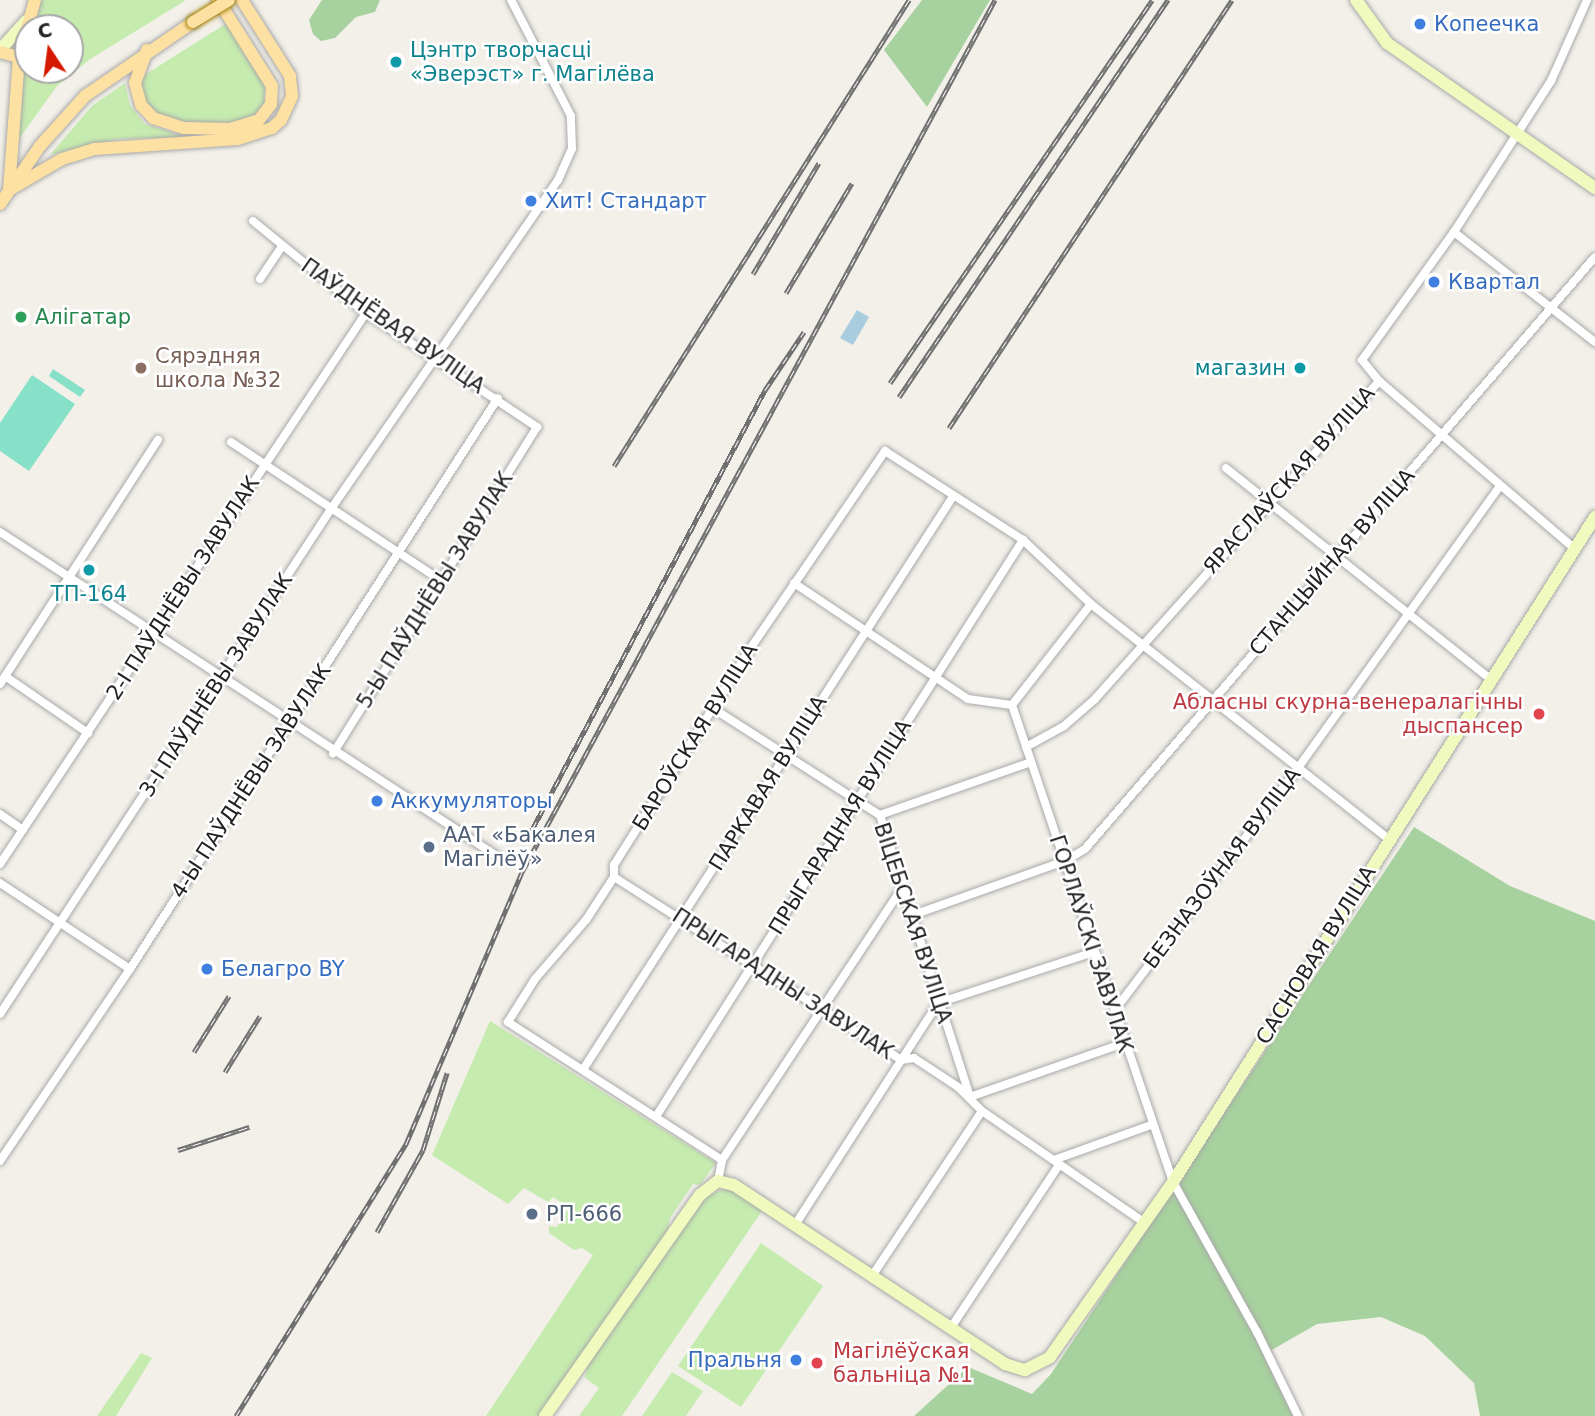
<!DOCTYPE html>
<html>
<head>
<meta charset="utf-8">
<style>
  body { margin:0 }
  #map { position:relative; width:1595px; height:1416px; overflow:hidden; background:#f2f0e9; font-family:"DejaVu Sans",sans-serif }
  div>[style] { position:absolute }
  [style*='--x'] { left:calc(var(--x)*1px); top:calc(var(--y)*1px); width:calc(var(--w)*1px); rotate:calc(var(--a)*1deg) }
  .grass>* { inset:0; background:#c6ebaf }
  .forest>* { inset:0; background:#a7d19e }
  .pitch>* { inset:0; background:#87e1c9 }
  .water>* { inset:0; background:#a9cddf }
  .roads { filter:drop-shadow(0 0 2px #a9a9a9) drop-shadow(0 0 2px #a9a9a9) }
  .street>* { height:8px; margin:-4px; padding:0 4px; transform-origin:4px; border-radius:4px; background:#fff }
  .secondary>* { height:12px; margin:-6px; padding:0 6px; transform-origin:6px; border-radius:6px; background:#f0fabe }
  .primary>* { height:12px; margin:-6px; padding:0 6px; transform-origin:6px; border-radius:6px; background:#fde1a3 }
  .rail>* { height:5px; margin-top:-2.5px; transform-origin:0; background:repeating-linear-gradient(90deg,#fff 0 8px,#707070 0 16px); box-sizing:border-box; border-block:2px solid #707070 }
  .bridges { filter:drop-shadow(0 0 2px #a07e00) drop-shadow(0 0 2px #a07e00) }
  .primary-bridge>* { height:12px; margin:-6px; padding:0 6px; transform-origin:6px; border-radius:6px; background:#fde1a3 }
  .dots>* { width:19px; height:19px; translate:-50% -50%; box-sizing:border-box; border:4px solid #fff; border-radius:50% }
  span { translate:-50% -50%; white-space:nowrap; text-align:center; line-height:1.15; -webkit-text-stroke:5px #fff; paint-order:stroke }
  .shop-label { font-size:21px; color:#366cbe }
  .left { translate:0 -50%; text-align:left }
  .right { translate:-100% -50%; text-align:right }
  .culture-label { font-size:21px; color:#0d838f }
  .leisure-label { font-size:21px; color:#27864d }
  .street-label { font-size:21px; color:#222 }
  .education-label { font-size:21px; color:#785e54 }
  .health-label { font-size:21px; color:#be3a42 }
  .service-label { font-size:21px; color:#4e5e75 }
  .north { position:absolute; left:14px; top:14px; width:70px; height:70px; box-sizing:border-box; background:#fff; border:2px solid #a7a7a7; border-radius:50%; rotate:347deg; font-size:19px; font-weight:700; line-height:28px; text-align:center; color:#222 }
  .north::after { content:''; display:block; margin:auto; width:24px; height:32px; background:#d41900; clip-path:polygon(50% 0,100% 100%,50% 72%,0 100%) }
</style>
</head>
<body>
<div id="map">
  <div class="grass">
    <div style="clip-path:polygon(38px 0,186px 0,89px 60px,57px 86px,16px 143px,28px 31px,28px 70px,70px 70px,70px 28px,29px 28px)"></div>
    <div style="clip-path:polygon(227px 23px,265px 81px,264px 103px,257px 115px,248px 122px,202px 126px,155px 116px,142px 100px,141px 81px,146px 74px)"></div>
    <div style="clip-path:polygon(125px 83px,130px 105px,145px 124px,186px 137px,117px 139px,50px 155px,92px 106px)"></div>
    <div style="clip-path:polygon(490px 1021px,716px 1163px,700px 1185px,693px 1184px,670px 1218px,667px 1233px,539px 1416px,486px 1416px,593px 1255px,582px 1248px,574px 1250px,549px 1233px,549px 1226px,557px 1227px,569px 1208px,553px 1197px,548px 1202px,524px 1188px,508px 1204px,432px 1155px)"></div>
    <div style="clip-path:polygon(728px 1188px,762px 1211px,622px 1416px,579px 1416px,599px 1388px,585px 1378px,587px 1367px,703px 1197px)"></div>
    <div style="clip-path:polygon(761px 1243px,823px 1286px,741px 1407px,678px 1366px)"></div>
    <div style="clip-path:polygon(141px 1353px,152px 1358px,116px 1416px,97px 1416px)"></div>
    <div style="clip-path:polygon(672px 1372px,703px 1391px,686px 1416px,642px 1416px)"></div>
  </div>
  <div class="forest">
    <div style="clip-path:polygon(322px 0,380px 0,375px 12px,356px 17px,335px 38px,321px 41px,313px 34px,309px 20px)"></div>
    <div style="clip-path:polygon(922px 0,990px 0,927px 107px,884px 50px)"></div>
    <div style="clip-path:polygon(1414px 827px,1510px 886px,1595px 921px,1595px 1416px,1480px 1416px,1474px 1383px,1425px 1336px,1381px 1317px,1317px 1324px,1265px 1354px,1297px 1416px,914px 1416px,968px 1367px,1032px 1394px,1051px 1374px)"></div>
  </div>
  <div class="pitch">
    <div style="clip-path:polygon(53px 369px,85px 390px,80px 397px,49px 376px)"></div>
    <div style="clip-path:polygon(32px 375px,75px 404px,29px 471px,0 451px,0 423px)"></div>
  </div>
  <div class="water">
    <div style="clip-path:polygon(857px 310px,869px 317px,853px 345px,840px 338px)"></div>
  </div>
  <div class="roads">
    <div class="street">
      <div style="--x:253;--y:221;--w:146;--a:39.2"></div>
      <div style="--x:366;--y:313;--w:206;--a:33.7"></div>
      <div style="--x:537;--y:427;--w:385;--a:122"></div>
      <div style="--x:1454;--y:232;--w:179;--a:38"></div>
      <div style="--x:260;--y:279;--w:37;--a:-56"></div>
      <div style="--x:1379;--y:381;--w:257;--a:40.6"></div>
      <div style="--x:231;--y:442;--w:253;--a:33.4"></div>
      <div style="--x:1226;--y:468;--w:338;--a:38.6"></div>
      <div style="--x:0;--y:532;--w:600;--a:33.11"></div>
      <div style="--x:794;--y:583;--w:209;--a:33.7"></div>
      <div style="--x:968;--y:699;--w:44;--a:7.8"></div>
      <div style="--x:5;--y:676;--w:101;--a:34.5"></div>
      <div style="--x:0;--y:684;--w:291;--a:-57.1"></div>
      <div style="--x:1012;--y:705;--w:503;--a:71.35"></div>
      <div style="--x:1173;--y:1182;--w:172;--a:60.8"></div>
      <div style="--x:1257;--y:1332;--w:93;--a:64"></div>
      <div style="--x:1012;--y:705;--w:128;--a:-52"></div>
      <div style="--x:714;--y:709;--w:197;--a:32.6"></div>
      <div style="--x:880;--y:815;--w:296;--a:72.3"></div>
      <div style="--x:970;--y:1097;--w:163;--a:-19.3"></div>
      <div style="--x:1026;--y:747;--w:43;--a:-28.9"></div>
      <div style="--x:1064;--y:726;--w:40;--a:-41"></div>
      <div style="--x:1094;--y:700;--w:428;--a:-48.2"></div>
      <div style="--x:1379;--y:381;--w:27;--a:-129"></div>
      <div style="--x:1362;--y:360;--w:158;--a:-54.3"></div>
      <div style="--x:1454;--y:232;--w:179;--a:-57.3"></div>
      <div style="--x:1551;--y:81;--w:89;--a:-66"></div>
      <div style="--x:0;--y:814;--w:28;--a:35"></div>
      <div style="--x:880;--y:815;--w:160;--a:-19.3"></div>
      <div style="--x:0;--y:864;--w:661;--a:-56.41"></div>
      <div style="--x:614;--y:877;--w:340;--a:32.5"></div>
      <div style="--x:901;--y:1060;--w:13;--a:-9"></div>
      <div style="--x:914;--y:1058;--w:53;--a:33.4"></div>
      <div style="--x:958;--y:1087;--w:34;--a:45"></div>
      <div style="--x:982;--y:1111;--w:198;--a:34.5"></div>
      <div style="--x:0;--y:883;--w:156;--a:33.5"></div>
      <div style="--x:913;--y:915;--w:161;--a:-19.6"></div>
      <div style="--x:1065;--y:861;--w:23;--a:-31"></div>
      <div style="--x:1085;--y:849;--w:781;--a:-49.26"></div>
      <div style="--x:1115;--y:1010;--w:303;--a:-52.9"></div>
      <div style="--x:1298;--y:768;--w:345;--a:-54.4"></div>
      <div style="--x:0;--y:1014;--w:604;--a:-56.76"></div>
      <div style="--x:331;--y:509;--w:400;--a:-55.4"></div>
      <div style="--x:558;--y:180;--w:34;--a:-66"></div>
      <div style="--x:572;--y:149;--w:33;--a:-92"></div>
      <div style="--x:571;--y:116;--w:131;--a:-117.3"></div>
      <div style="--x:584;--y:1068;--w:678;--a:-57.15"></div>
      <div style="--x:657;--y:1115;--w:682;--a:-57.52"></div>
      <div style="--x:722;--y:1160;--w:255;--a:-147.2"></div>
      <div style="--x:508;--y:1022;--w:51;--a:-57.9"></div>
      <div style="--x:535;--y:979;--w:78;--a:-49.2"></div>
      <div style="--x:586;--y:920;--w:51;--a:-56.9"></div>
      <div style="--x:614;--y:877;--w:12;--a:-90"></div>
      <div style="--x:614;--y:865;--w:255;--a:-57.8"></div>
      <div style="--x:750;--y:649;--w:240;--a:-55.7"></div>
      <div style="--x:885;--y:451;--w:164;--a:32.8"></div>
      <div style="--x:1023;--y:540;--w:93;--a:43.3"></div>
      <div style="--x:1091;--y:604;--w:380;--a:38.3"></div>
      <div style="--x:1054;--y:1160;--w:103;--a:-19.8"></div>
      <div style="--x:0;--y:1161;--w:232;--a:-55.9"></div>
      <div style="--x:130;--y:969;--w:679;--a:-57.2"></div>
      <div style="--x:718;--y:1181;--w:21;--a:-79"></div>
      <div style="--x:722;--y:1160;--w:326;--a:-56.5"></div>
      <div style="--x:795;--y:1225;--w:264;--a:-57.2"></div>
      <div style="--x:938;--y:1003;--w:164;--a:-18.1"></div>
      <div style="--x:872;--y:1276;--w:198;--a:-56.3"></div>
      <div style="--x:950;--y:1329;--w:197;--a:-56.4"></div>
    </div>
    <div class="secondary">
      <div style="--x:1356;--y:0;--w:53;--a:54.2"></div>
      <div style="--x:1387;--y:43;--w:254;--a:34.9"></div>
      <div style="--x:0;--y:50;--w:39;--a:-48"></div>
      <div style="--x:545;--y:1416;--w:270;--a:-55"></div>
      <div style="--x:700;--y:1195;--w:23;--a:-38"></div>
      <div style="--x:718;--y:1181;--w:16;--a:14"></div>
      <div style="--x:734;--y:1185;--w:325;--a:33.4"></div>
      <div style="--x:1005;--y:1364;--w:21;--a:17"></div>
      <div style="--x:1025;--y:1370;--w:28;--a:-27"></div>
      <div style="--x:1050;--y:1357;--w:214;--a:-54.9"></div>
      <div style="--x:1173;--y:1182;--w:788;--a:-57.6"></div>
    </div>
    <div class="primary">
      <div style="--x:147;--y:50;--w:35;--a:110"></div>
      <div style="--x:135;--y:83;--w:23;--a:75"></div>
      <div style="--x:141;--y:105;--w:18;--a:47"></div>
      <div style="--x:153;--y:118;--w:33;--a:18"></div>
      <div style="--x:184;--y:128;--w:46;--a:1.2"></div>
      <div style="--x:230;--y:129;--w:30;--a:-17"></div>
      <div style="--x:259;--y:120;--w:20;--a:-53"></div>
      <div style="--x:271;--y:104;--w:18;--a:-87"></div>
      <div style="--x:272;--y:86;--w:102;--a:-122.1"></div>
      <div style="--x:0;--y:52;--w:20;--a:15"></div>
      <div style="--x:9;--y:190;--w:61;--a:-30.3"></div>
      <div style="--x:62;--y:159;--w:34;--a:-17"></div>
      <div style="--x:95;--y:149;--w:143;--a:-4"></div>
      <div style="--x:238;--y:139;--w:36;--a:-18"></div>
      <div style="--x:272;--y:128;--w:12;--a:-42"></div>
      <div style="--x:281;--y:120;--w:26;--a:-65"></div>
      <div style="--x:292;--y:96;--w:20;--a:-96"></div>
      <div style="--x:290;--y:76;--w:90;--a:-122.3"></div>
      <div style="--x:9;--y:190;--w:133;--a:-85.7"></div>
      <div style="--x:19;--y:57;--w:59;--a:-74.3"></div>
      <div style="--x:0;--y:204;--w:70;--a:-55.4"></div>
      <div style="--x:40;--y:146;--w:67;--a:-48"></div>
      <div style="--x:85;--y:96;--w:131;--a:-34.4"></div>
    </div>
  </div>
  <div class="rail">
    <div style="--x:753;--y:274;--w:129;--a:-59.3"></div>
    <div style="--x:786;--y:293;--w:128;--a:-59"></div>
    <div style="--x:890;--y:383;--w:464;--a:-55.6"></div>
    <div style="--x:899;--y:397;--w:480;--a:-55.9"></div>
    <div style="--x:949;--y:428;--w:513;--a:-56.53"></div>
    <div style="--x:614;--y:466;--w:552;--a:-57.66"></div>
    <div style="--x:525;--y:843;--w:513;--a:-62.09"></div>
    <div style="--x:765;--y:390;--w:70;--a:-56.1"></div>
    <div style="--x:194;--y:1052;--w:66;--a:-58"></div>
    <div style="--x:225;--y:1072;--w:66;--a:-58"></div>
    <div style="--x:178;--y:1150;--w:75;--a:-17.9"></div>
    <div style="--x:377;--y:1232;--w:94;--a:-60.7"></div>
    <div style="--x:423;--y:1150;--w:81;--a:-72.7"></div>
    <div style="--x:236;--y:1416;--w:321;--a:-58"></div>
    <div style="--x:406;--y:1144;--w:298;--a:-66.9"></div>
    <div style="--x:523;--y:870;--w:990;--a:-61.52"></div>
  </div>
  <div class="bridges">
    <div class="primary-bridge">
      <div style="--x:193;--y:22;--w:42;--a:-31.4"></div>
    </div>
  </div>
  <div class="dots">
    <div style="left:1420px;top:24px;background:#3f7fe0"></div>
    <div style="left:396px;top:62px;background:#0f9aa8"></div>
    <div style="left:531px;top:201px;background:#3f7fe0"></div>
    <div style="left:1434px;top:282px;background:#3f7fe0"></div>
    <div style="left:21px;top:317px;background:#2e9e5b"></div>
    <div style="left:141px;top:368px;background:#8d6e63"></div>
    <div style="left:1300px;top:368px;background:#0f9aa8"></div>
    <div style="left:89px;top:570px;background:#0f9aa8"></div>
    <div style="left:1539px;top:714px;background:#e0444e"></div>
    <div style="left:377px;top:801px;background:#3f7fe0"></div>
    <div style="left:429px;top:847px;background:#5c6f8a"></div>
    <div style="left:207px;top:969px;background:#3f7fe0"></div>
    <div style="left:532px;top:1214px;background:#5c6f8a"></div>
    <div style="left:796px;top:1360px;background:#3f7fe0"></div>
    <div style="left:817px;top:1363px;background:#e0444e"></div>
  </div>
  <div class="shop-label">
    <span class="left" style="left:1434px;top:24px">Копеечка</span>
    <span class="left" style="left:545px;top:201px">Хит! Стандарт</span>
    <span class="left" style="left:1448px;top:282px">Квартал</span>
    <span class="left" style="left:391px;top:801px">Аккумуляторы</span>
    <span class="left" style="left:221px;top:969px">Белагро BY</span>
    <span class="right" style="left:782px;top:1360px">Пральня</span>
  </div>
  <div class="culture-label">
    <span class="left" style="left:410px;top:62px">Цэнтр творчасці<br>«Эверэст» г. Магілёва</span>
    <span class="right" style="left:1286px;top:368px">магазин</span>
    <span style="left:89px;top:594px">ТП-164</span>
  </div>
  <div class="leisure-label">
    <span class="left" style="left:35px;top:317px">Алігатар</span>
  </div>
  <div class="street-label">
    <span style="left:393px;top:326px;rotate:35deg">ПАЎДНЁВАЯ ВУЛІЦА</span>
    <span style="left:1289px;top:480px;rotate:-48deg">ЯРАСЛАЎСКАЯ ВУЛІЦА</span>
    <span style="left:1332px;top:562px;rotate:-49deg">СТАНЦЫЙНАЯ ВУЛІЦА</span>
    <span style="left:183px;top:588px;rotate:-57deg">2-І ПАЎДНЁВЫ ЗАВУЛАК</span>
    <span style="left:435px;top:590px;rotate:-58deg">5-Ы ПАЎДНЁВЫ ЗАВУЛАК</span>
    <span style="left:216px;top:685px;rotate:-57deg">3-І ПАЎДНЁВЫ ЗАВУЛАК</span>
    <span style="left:695px;top:737px;rotate:-58deg">БАРОЎСКАЯ ВУЛІЦА</span>
    <span style="left:251px;top:781px;rotate:-57deg">4-Ы ПАЎДНЁВЫ ЗАВУЛАК</span>
    <span style="left:768px;top:783px;rotate:-58deg">ПАРКАВАЯ ВУЛІЦА</span>
    <span style="left:840px;top:827px;rotate:-58deg">ПРЫГАРАДНАЯ ВУЛІЦА</span>
    <span style="left:1222px;top:868px;rotate:-53deg">БЕЗНАЗОЎНАЯ ВУЛІЦА</span>
    <span style="left:913px;top:923px;rotate:72deg">ВІЦЕБСКАЯ ВУЛІЦА</span>
    <span style="left:1091px;top:944px;rotate:72deg">ГОРЛАЎСКІ ЗАВУЛАК</span>
    <span style="left:1316px;top:955px;rotate:-58deg">САСНОВАЯ ВУЛІЦА</span>
    <span style="left:783px;top:984px;rotate:33deg">ПРЫГАРАДНЫ ЗАВУЛАК</span>
  </div>
  <div class="education-label">
    <span class="left" style="left:155px;top:368px">Сярэдняя<br>школа №32</span>
  </div>
  <div class="health-label">
    <span class="right" style="left:1523px;top:714px">Абласны скурна-венералагічны<br>дыспансер</span>
    <span class="left" style="left:833px;top:1363px">Магілёўская<br>бальніца №1</span>
  </div>
  <div class="service-label">
    <span class="left" style="left:443px;top:847px">ААТ «Бакалея<br>Магілёў»</span>
    <span class="left" style="left:546px;top:1214px">РП-666</span>
  </div>
  <div class="north">С</div>
</div>
</body>
</html>
